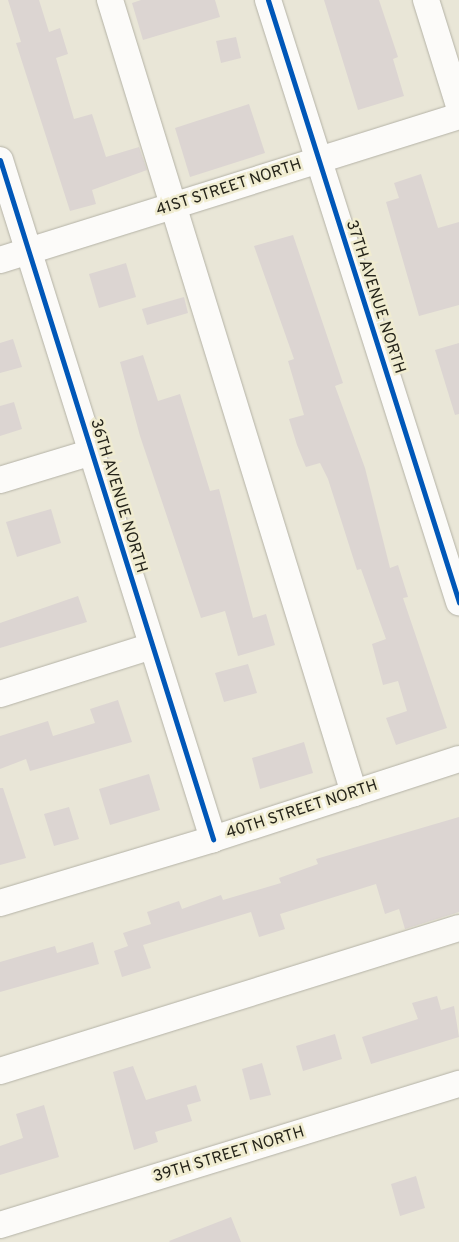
<!DOCTYPE html>
<html>
<head>
<meta charset="utf-8">
<style>
  body { margin:0 }
  #map { position:relative; width:459px; height:1242px; overflow:hidden; background:#e9e6d7; font-family:Overpass,sans-serif }
  div>[style] { position:absolute }
  [style*='--x'] { left:calc(var(--x)*1px); top:calc(var(--y)*1px); width:calc(var(--w)*1px); rotate:calc(var(--a)*1deg) }
  .building>* { inset:0; background:#dcd5d2 }
  .roads { filter:drop-shadow(0 0 1px #b4b2a6) drop-shadow(0 0 1px #b4b2a6) }
  .minor>* { height:26px; margin:-13px; padding:0 13px; transform-origin:13px; border-radius:13px; background:#fcfbf9 }
  .cycleway>* { height:5px; margin:-2.5px; padding:0 2.5px; transform-origin:2.5px; border-radius:2.5px; background:#0057b8 }
  span { translate:-50% -50%; white-space:nowrap; text-align:center; line-height:1.15; -webkit-text-stroke:5px #f0ecd0; paint-order:stroke }
  .street-label { font-size:16px; color:#25241a }
</style>
</head>
<body>
<div id="map">
  <div class="building">
    <div style="clip-path:polygon(8px 0,39px 0,49px 32px,60px 28px,68px 54px,56px 58px,74px 119px,92px 114px,106px 157px,139px 147px,147px 170px,92px 190px,96px 204px,70px 211px,16px 43px,21px 42px)"></div>
    <div style="clip-path:polygon(141px 0,215px 0,220px 17px,143px 40px,132px 3px)"></div>
    <div style="clip-path:polygon(324px 0,379px 0,398px 57px,393px 59px,404px 96px,358px 110px)"></div>
    <div style="clip-path:polygon(236px 37px,241px 58px,221px 63px,216px 41px)"></div>
    <div style="clip-path:polygon(249px 104px,265px 153px,190px 177px,175px 128px)"></div>
    <div style="clip-path:polygon(421px 174px,438px 228px,459px 222px,459px 305px,419px 316px,386px 202px,399px 198px,394px 183px)"></div>
    <div style="clip-path:polygon(293px 235px,343px 383px,335px 386px,365px 468px,390px 568px,398px 565px,408px 597px,403px 598px,447px 728px,396px 745px,386px 718px,407px 711px,398px 681px,383px 685px,372px 644px,386px 639px,361px 569px,357px 570px,328px 479px,320px 463px,306px 467px,297px 445px,289px 419px,304px 415px,288px 361px,294px 359px,254px 246px)"></div>
    <div style="clip-path:polygon(126px 263px,136px 297px,99px 308px,89px 274px)"></div>
    <div style="clip-path:polygon(184px 297px,188px 313px,147px 325px,142px 309px)"></div>
    <div style="clip-path:polygon(13px 339px,22px 367px,0 373px,0 343px)"></div>
    <div style="clip-path:polygon(459px 343px,459px 414px,455px 415px,435px 350px)"></div>
    <div style="clip-path:polygon(143px 355px,158px 401px,180px 394px,210px 491px,219px 489px,253px 618px,266px 614px,275px 645px,238px 656px,225px 611px,201px 618px,140px 436px,120px 362px)"></div>
    <div style="clip-path:polygon(14px 402px,22px 429px,0 436px,0 406px)"></div>
    <div style="clip-path:polygon(51px 509px,61px 543px,17px 557px,6px 522px)"></div>
    <div style="clip-path:polygon(78px 596px,87px 622px,0 648px,0 623px)"></div>
    <div style="clip-path:polygon(248px 664px,257px 693px,224px 702px,215px 673px)"></div>
    <div style="clip-path:polygon(118px 700px,132px 742px,30px 771px,26px 759px,0 769px,0 736px,48px 721px,53px 736px,95px 723px,90px 709px)"></div>
    <div style="clip-path:polygon(304px 742px,313px 773px,260px 789px,252px 758px)"></div>
    <div style="clip-path:polygon(149px 774px,160px 810px,110px 825px,99px 789px)"></div>
    <div style="clip-path:polygon(0 788px,3px 788px,26px 858px,0 865px)"></div>
    <div style="clip-path:polygon(69px 807px,79px 839px,54px 846px,44px 814px)"></div>
    <div style="clip-path:polygon(459px 817px,459px 912px,405px 929px,399px 909px,385px 914px,376px 884px,280px 914px,285px 929px,259px 937px,251px 912px,143px 945px,151px 968px,122px 977px,114px 951px,128px 946px,123px 933px,151px 924px,147px 912px,179px 901px,182px 909px,221px 895px,223px 900px,281px 883px,279px 878px,318px 864px,316px 859px)"></div>
    <div style="clip-path:polygon(93px 942px,99px 964px,0 992px,0 962px,55px 946px,57px 953px)"></div>
    <div style="clip-path:polygon(437px 996px,441px 1010px,454px 1006px,459px 1037px,371px 1064px,362px 1037px,418px 1019px,412px 1003px)"></div>
    <div style="clip-path:polygon(335px 1034px,342px 1059px,303px 1071px,296px 1046px)"></div>
    <div style="clip-path:polygon(262px 1063px,271px 1095px,250px 1100px,242px 1069px)"></div>
    <div style="clip-path:polygon(133px 1066px,146px 1100px,196px 1085px,201px 1101px,187px 1105px,192px 1121px,155px 1132px,158px 1142px,134px 1150px,113px 1072px)"></div>
    <div style="clip-path:polygon(44px 1105px,59px 1157px,0 1175px,0 1146px,23px 1138px,16px 1114px)"></div>
    <div style="clip-path:polygon(416px 1176px,425px 1208px,400px 1216px,391px 1184px)"></div>
    <div style="clip-path:polygon(231px 1217px,241px 1242px,170px 1242px,169px 1241px)"></div>
  </div>
  <div class="roads">
    <div class="minor">
      <div style="--x:110;--y:0;--w:830;--a:72.9"></div>
      <div style="--x:268;--y:0;--w:632;--a:72.4"></div>
      <div style="--x:426;--y:0;--w:111;--a:72.7"></div>
      <div style="--x:0;--y:160;--w:712;--a:72.58"></div>
      <div style="--x:0;--y:260;--w:481;--a:-17.4"></div>
      <div style="--x:0;--y:480;--w:96;--a:-16.9"></div>
      <div style="--x:0;--y:694;--w:159;--a:-17.5"></div>
      <div style="--x:0;--y:903;--w:222;--a:-16.7"></div>
      <div style="--x:213;--y:839;--w:259;--a:-18"></div>
      <div style="--x:0;--y:1071;--w:481;--a:-17.3"></div>
      <div style="--x:0;--y:1225;--w:480;--a:-17.1"></div>
    </div>
  </div>
  <div class="cycleway">
    <div style="--x:268;--y:0;--w:632;--a:72.4"></div>
    <div style="--x:0;--y:160;--w:712;--a:72.58"></div>
  </div>
  <div class="street-label">
    <span style="left:229px;top:188px;rotate:-18deg">41ST STREET NORTH</span>
    <span style="left:375px;top:297px;rotate:72deg">37TH AVENUE NORTH</span>
    <span style="left:118px;top:496px;rotate:73deg">36TH AVENUE NORTH</span>
    <span style="left:302px;top:810px;rotate:-18deg">40TH STREET NORTH</span>
    <span style="left:229px;top:1155px;rotate:-17deg">39TH STREET NORTH</span>
  </div>
</div>
</body>
</html>
